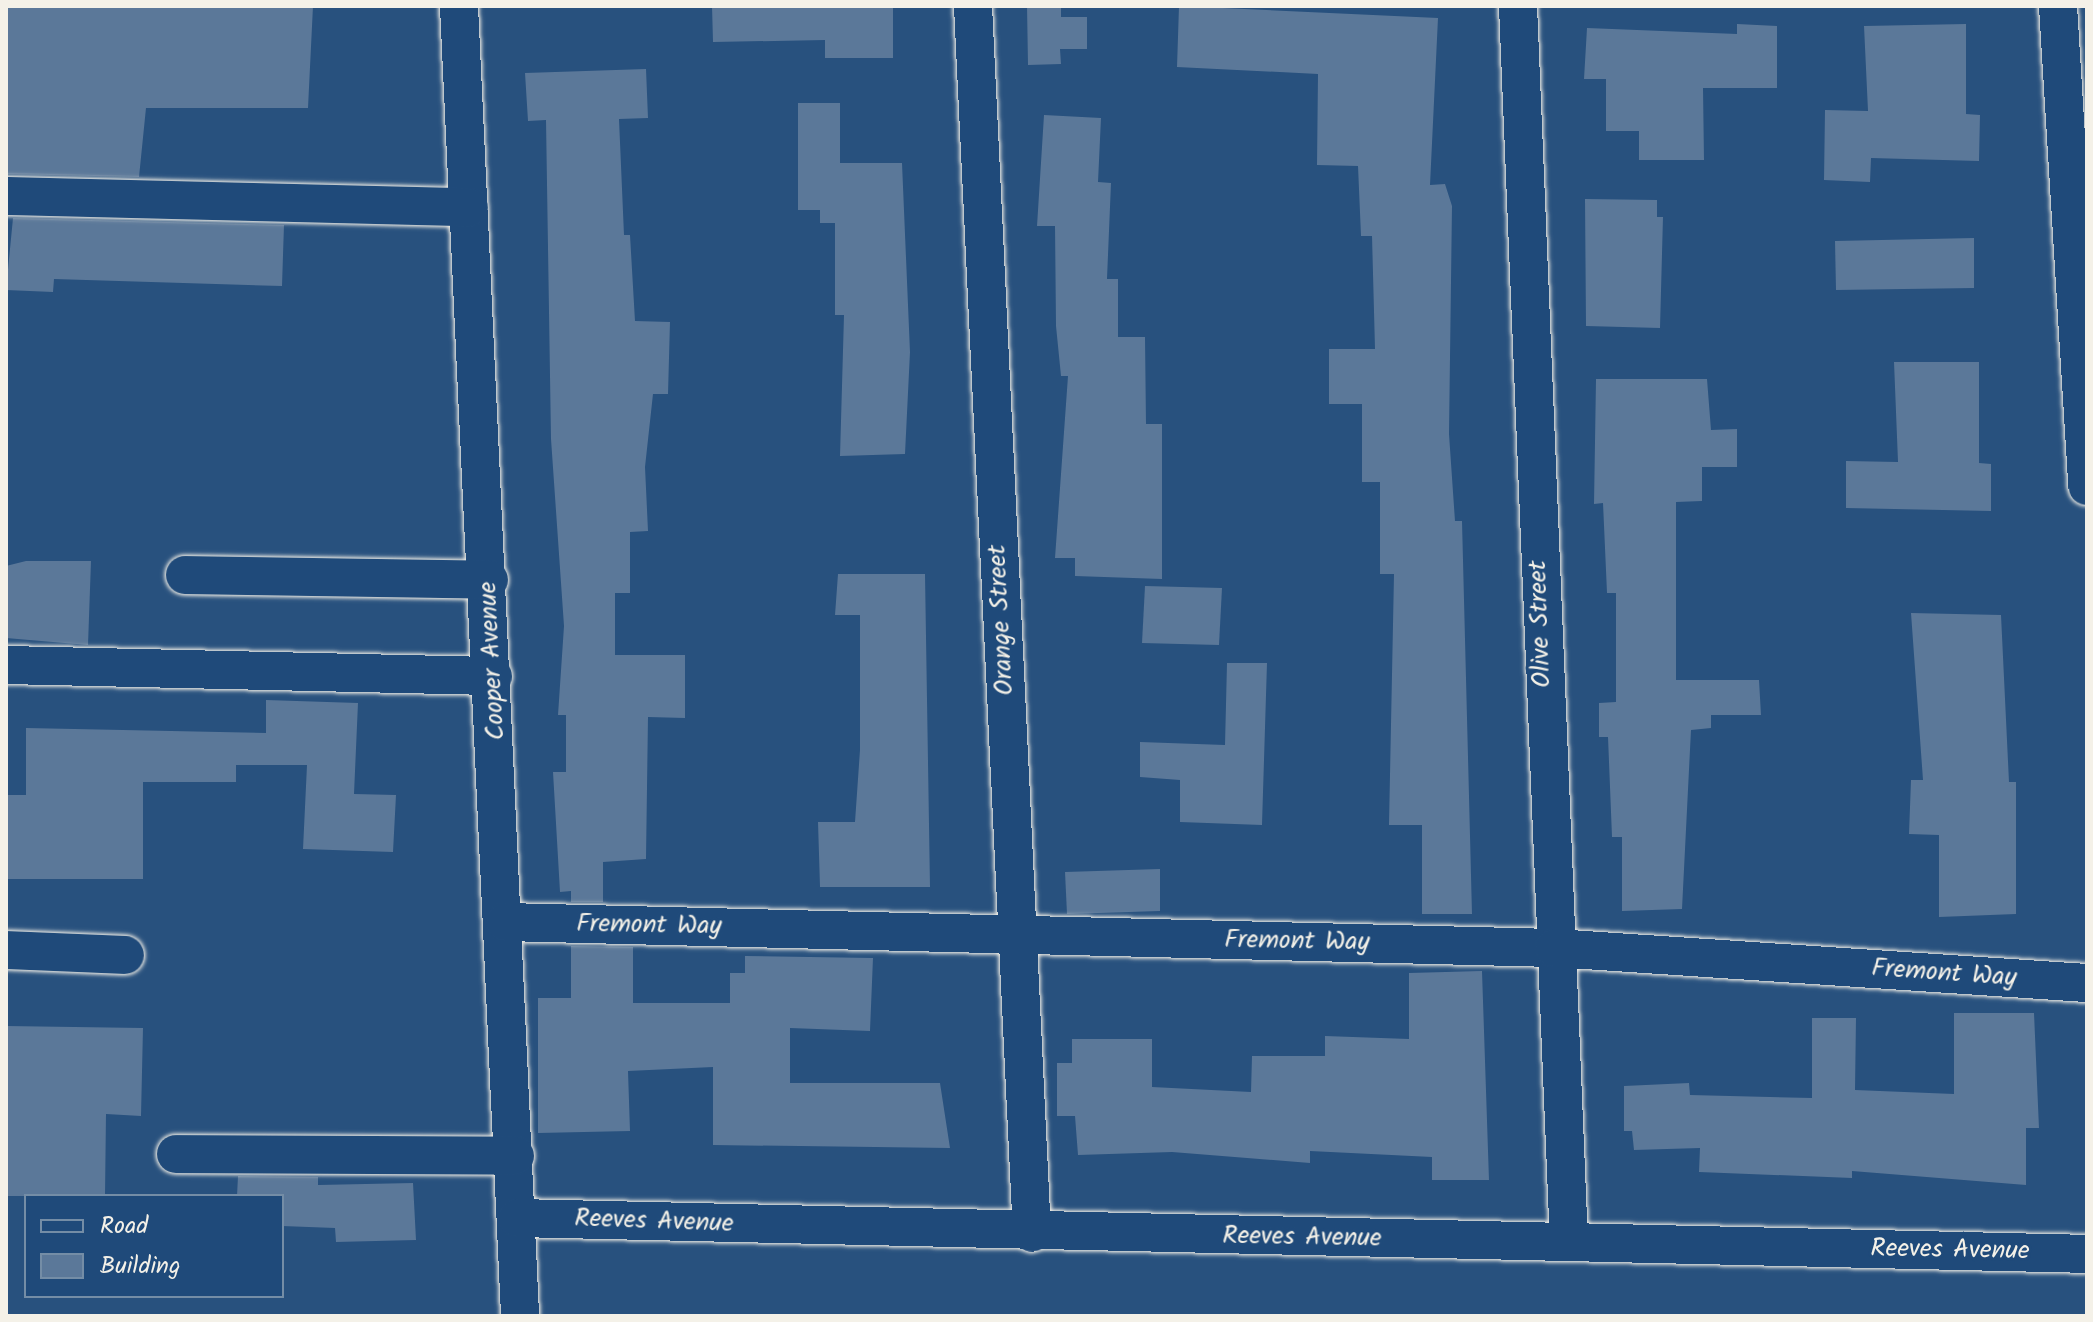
<!DOCTYPE html>
<html>
<head>
<meta charset="utf-8">
<style>
  body { margin:0 }
  #map { position:relative; width:2093px; height:1322px; overflow:hidden; background:#28517e; font-family:Kalam,sans-serif }
  div>[style] { position:absolute }
  [style*='--x'] { left:calc(var(--x)*1px); top:calc(var(--y)*1px); width:calc(var(--w)*1px); rotate:calc(var(--a)*1deg) }
  .building>* { inset:0; background:#5b7899 }
  .roads { filter:drop-shadow(0 0 2px #f4f1e8) drop-shadow(0 0 2px #f4f1e8) }
  .minor>* { height:38px; margin:-19px; padding:0 19px; transform-origin:19px; border-radius:19px; background:#1f4a7a }
  span { translate:-50% -50%; white-space:nowrap; text-align:center; line-height:1.15; -webkit-text-stroke:6px #1f4a7a; paint-order:stroke }
  .street-label { font-size:26px; color:#f4f1e8 }
  .frame { position:absolute; inset:0; border:8px solid #f4f1e8; pointer-events:none }
  .legend { position:absolute; left:24px; top:1194px; width:260px; height:104px; box-sizing:border-box; background:#1f4a7a; border:2px solid #748da6; margin:0; padding:10px 14px; list-style:none; font-size:24px; color:#f4f1e8 }
  .legend li { display:flex; align-items:center; gap:16px; height:40px }
  .legend b { width:40px; border:2px solid #748da6 }
</style>
</head>
<body>
<div id="map">
  <div class="building">
    <div style="clip-path:polygon(6px 6px,313px 6px,308px 108px,146px 108px,139px 177px,6px 174px)"></div>
    <div style="clip-path:polygon(712px 6px,893px 6px,893px 58px,825px 58px,825px 40px,713px 42px)"></div>
    <div style="clip-path:polygon(1027px 6px,1061px 6px,1061px 17px,1087px 17px,1087px 49px,1060px 49px,1061px 64px,1028px 65px)"></div>
    <div style="clip-path:polygon(1179px 6px,1438px 18px,1430px 185px,1445px 184px,1452px 206px,1449px 434px,1455px 521px,1462px 521px,1472px 914px,1422px 914px,1422px 825px,1389px 825px,1394px 574px,1380px 574px,1380px 482px,1362px 482px,1362px 404px,1329px 404px,1329px 349px,1375px 349px,1372px 236px,1361px 236px,1358px 166px,1317px 165px,1318px 74px,1177px 67px)"></div>
    <div style="clip-path:polygon(1737px 24px,1777px 26px,1777px 88px,1703px 88px,1704px 160px,1639px 160px,1639px 131px,1606px 131px,1606px 79px,1584px 79px,1587px 28px,1737px 34px)"></div>
    <div style="clip-path:polygon(1966px 24px,1966px 114px,1980px 115px,1979px 161px,1871px 158px,1870px 182px,1824px 180px,1825px 110px,1868px 111px,1864px 26px)"></div>
    <div style="clip-path:polygon(646px 69px,648px 118px,619px 119px,624px 235px,630px 235px,635px 321px,670px 322px,668px 394px,653px 394px,645px 467px,648px 531px,630px 532px,630px 593px,615px 593px,615px 655px,685px 655px,685px 718px,648px 717px,646px 859px,603px 862px,603px 902px,571px 902px,571px 891px,560px 892px,553px 772px,566px 772px,566px 715px,558px 715px,564px 626px,551px 439px,546px 120px,528px 121px,525px 73px)"></div>
    <div style="clip-path:polygon(798px 103px,840px 103px,840px 163px,902px 163px,910px 352px,905px 454px,840px 456px,844px 315px,835px 315px,835px 223px,820px 223px,820px 210px,798px 210px)"></div>
    <div style="clip-path:polygon(1044px 115px,1101px 118px,1098px 182px,1111px 183px,1107px 279px,1118px 279px,1118px 337px,1145px 337px,1146px 424px,1162px 424px,1162px 579px,1075px 576px,1075px 558px,1055px 558px,1068px 376px,1061px 376px,1056px 326px,1055px 226px,1037px 226px)"></div>
    <div style="clip-path:polygon(1585px 199px,1657px 200px,1657px 217px,1663px 217px,1660px 328px,1586px 326px)"></div>
    <div style="clip-path:polygon(13px 218px,284px 225px,282px 286px,54px 279px,53px 292px,6px 290px)"></div>
    <div style="clip-path:polygon(1974px 238px,1974px 288px,1836px 290px,1835px 241px)"></div>
    <div style="clip-path:polygon(1894px 362px,1979px 362px,1979px 463px,1991px 464px,1991px 511px,1846px 508px,1846px 461px,1898px 462px)"></div>
    <div style="clip-path:polygon(1596px 379px,1707px 379px,1711px 430px,1737px 429px,1737px 467px,1702px 467px,1702px 501px,1676px 502px,1676px 680px,1759px 680px,1761px 715px,1711px 715px,1711px 728px,1691px 730px,1682px 909px,1622px 911px,1622px 837px,1612px 837px,1608px 737px,1599px 737px,1599px 703px,1616px 702px,1616px 593px,1607px 593px,1603px 503px,1594px 504px)"></div>
    <div style="clip-path:polygon(26px 561px,91px 561px,88px 645px,6px 638px,6px 566px)"></div>
    <div style="clip-path:polygon(838px 574px,925px 574px,930px 887px,820px 887px,818px 822px,855px 822px,860px 750px,860px 615px,835px 615px)"></div>
    <div style="clip-path:polygon(1145px 586px,1222px 588px,1219px 645px,1142px 643px)"></div>
    <div style="clip-path:polygon(1911px 613px,2001px 615px,2009px 782px,2016px 782px,2016px 914px,1939px 917px,1939px 835px,1909px 834px,1911px 780px,1923px 780px)"></div>
    <div style="clip-path:polygon(1227px 663px,1267px 663px,1262px 825px,1180px 822px,1180px 780px,1140px 777px,1140px 742px,1225px 745px)"></div>
    <div style="clip-path:polygon(266px 700px,358px 703px,354px 794px,396px 795px,393px 852px,303px 849px,307px 765px,236px 765px,236px 782px,143px 782px,143px 879px,6px 879px,6px 795px,26px 795px,26px 728px,266px 733px)"></div>
    <div style="clip-path:polygon(1160px 869px,1160px 911px,1067px 914px,1065px 872px)"></div>
    <div style="clip-path:polygon(571px 946px,633px 947px,633px 1003px,730px 1003px,730px 973px,745px 973px,745px 956px,873px 958px,870px 1031px,790px 1028px,790px 1083px,940px 1083px,950px 1148px,713px 1145px,713px 1067px,628px 1071px,630px 1131px,538px 1133px,538px 998px,571px 998px)"></div>
    <div style="clip-path:polygon(1482px 971px,1489px 1180px,1432px 1180px,1432px 1157px,1310px 1151px,1310px 1163px,1172px 1152px,1078px 1155px,1075px 1116px,1057px 1116px,1057px 1063px,1072px 1063px,1072px 1039px,1152px 1039px,1152px 1087px,1251px 1092px,1252px 1056px,1325px 1056px,1325px 1036px,1409px 1039px,1409px 973px)"></div>
    <div style="clip-path:polygon(1954px 1013px,2034px 1013px,2039px 1128px,2026px 1128px,2026px 1185px,1852px 1171px,1852px 1178px,1699px 1172px,1700px 1148px,1634px 1150px,1632px 1131px,1624px 1131px,1624px 1086px,1689px 1083px,1690px 1095px,1812px 1098px,1812px 1018px,1856px 1018px,1855px 1090px,1954px 1094px)"></div>
    <div style="clip-path:polygon(6px 1026px,143px 1028px,141px 1116px,106px 1114px,105px 1196px,6px 1196px)"></div>
    <div style="clip-path:polygon(238px 1176px,318px 1177px,318px 1185px,413px 1183px,416px 1240px,336px 1242px,335px 1228px,282px 1226px,282px 1196px,237px 1196px)"></div>
  </div>
  <div class="roads">
    <div class="minor">
      <div style="--x:459;--y:6;--w:1311;--a:87.33"></div>
      <div style="--x:973;--y:6;--w:1228;--a:87.25"></div>
      <div style="--x:1518;--y:6;--w:1237;--a:87.64"></div>
      <div style="--x:2058;--y:6;--w:481;--a:86.5"></div>
      <div style="--x:6;--y:196;--w:463;--a:1.4"></div>
      <div style="--x:185;--y:575;--w:304;--a:0.9"></div>
      <div style="--x:6;--y:665;--w:487;--a:1.3"></div>
      <div style="--x:505;--y:922;--w:1049;--a:1.42"></div>
      <div style="--x:1554;--y:948;--w:534;--a:3.76"></div>
      <div style="--x:6;--y:950;--w:119;--a:2.4"></div>
      <div style="--x:176;--y:1154;--w:339;--a:0.3"></div>
      <div style="--x:517;--y:1218;--w:1570;--a:1.31"></div>
    </div>
  </div>
  <div class="street-label">
    <span style="left:1002px;top:620px;rotate:-93deg">Orange Street</span>
    <span style="left:1541px;top:624px;rotate:-92deg">Olive Street</span>
    <span style="left:493px;top:661px;rotate:-93deg">Cooper Avenue</span>
    <span style="left:649px;top:926px;rotate:1deg">Fremont Way</span>
    <span style="left:1297px;top:942px;rotate:1deg">Fremont Way</span>
    <span style="left:1944px;top:974px;rotate:4deg">Fremont Way</span>
    <span style="left:654px;top:1222px;rotate:2deg">Reeves Avenue</span>
    <span style="left:1302px;top:1238px;rotate:1deg">Reeves Avenue</span>
    <span style="left:1950px;top:1251px;rotate:1deg">Reeves Avenue</span>
  </div>
  <div class="frame"></div>
  <ul class="legend">
  <li><b style="height:10px;background:#1f4a7a"></b>Road</li>
  <li><b style="height:22px;background:#5b7899"></b>Building</li>
  </ul>
</div>
</body>
</html>
